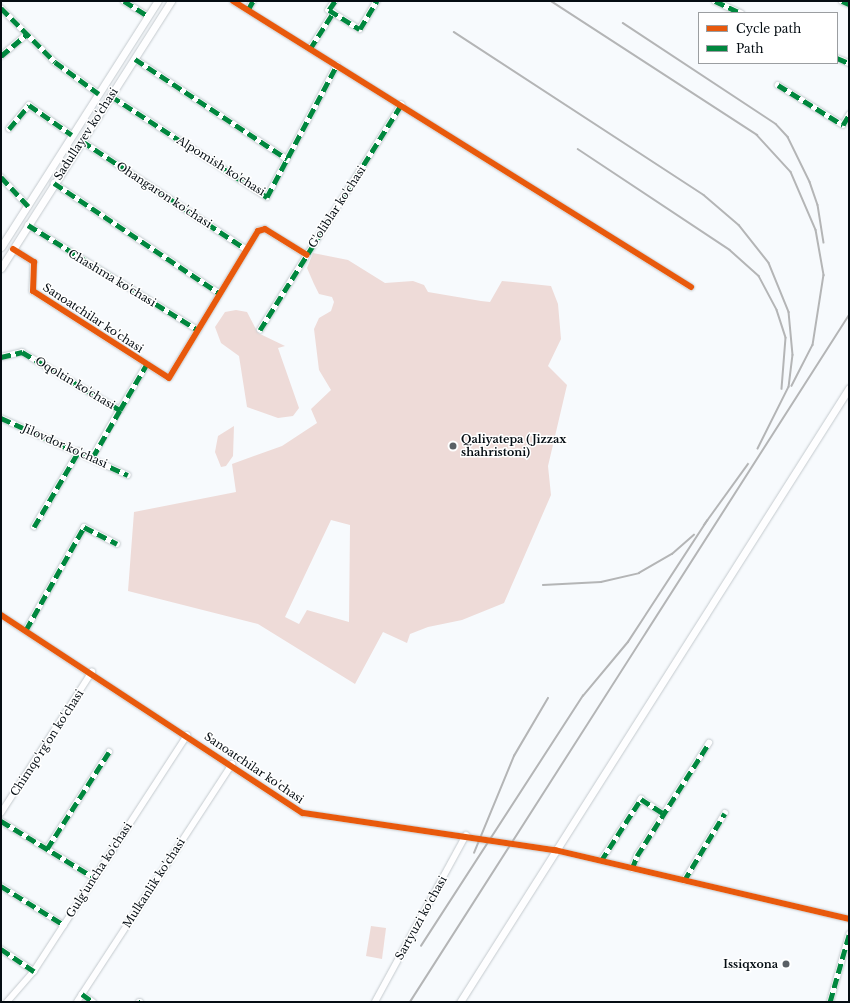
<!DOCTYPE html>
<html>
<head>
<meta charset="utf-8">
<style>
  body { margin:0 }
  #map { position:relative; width:850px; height:1003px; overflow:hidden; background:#f7fafd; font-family:"Libre Baskerville",serif }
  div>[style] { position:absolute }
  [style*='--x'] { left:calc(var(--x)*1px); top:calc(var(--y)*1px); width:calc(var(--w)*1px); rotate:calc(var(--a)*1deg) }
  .green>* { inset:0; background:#eedbd8 }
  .roads { filter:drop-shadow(0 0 1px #c4cace) drop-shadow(0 0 1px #c4cace) }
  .minor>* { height:5.5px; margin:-2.75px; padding:0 2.75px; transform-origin:2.75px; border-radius:2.75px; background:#fefeff }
  .major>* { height:7px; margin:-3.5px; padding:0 3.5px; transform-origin:3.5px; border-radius:3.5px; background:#fefeff }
  .rail>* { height:1.5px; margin:-0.75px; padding:0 0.75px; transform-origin:0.75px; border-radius:0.75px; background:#b4b5b6 }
  .quiet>* { height:5px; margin-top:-2.5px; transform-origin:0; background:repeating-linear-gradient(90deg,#00873e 0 10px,transparent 0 15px) }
  .cycleway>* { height:6px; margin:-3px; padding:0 3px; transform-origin:3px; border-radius:3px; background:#e8590c }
  .dots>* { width:11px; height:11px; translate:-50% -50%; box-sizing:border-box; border:2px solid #fff; border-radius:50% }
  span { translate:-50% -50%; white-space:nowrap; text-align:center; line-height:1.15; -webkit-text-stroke:3px #fff; paint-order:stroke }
  .street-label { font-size:11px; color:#050d13 }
  .poi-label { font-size:11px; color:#050d13; font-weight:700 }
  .left { translate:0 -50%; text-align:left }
  .right { translate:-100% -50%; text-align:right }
  .frame { position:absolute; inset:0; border:2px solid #050d13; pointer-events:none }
  .legend { position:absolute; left:698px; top:12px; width:140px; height:52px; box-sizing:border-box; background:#fff; border:1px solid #9b9ea1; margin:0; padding:5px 7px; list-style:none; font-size:12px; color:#050d13 }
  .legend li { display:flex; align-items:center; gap:8px; height:20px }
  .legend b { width:20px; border:1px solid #9b9ea1 }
</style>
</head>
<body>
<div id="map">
  <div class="green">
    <div style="clip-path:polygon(evenodd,313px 253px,348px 260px,385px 283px,413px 281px,424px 285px,428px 292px,481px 301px,490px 302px,502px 281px,551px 286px,558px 304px,561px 339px,548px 366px,567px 385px,548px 466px,551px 495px,504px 603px,462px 620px,428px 627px,410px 634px,407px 643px,383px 632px,355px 684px,258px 624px,128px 591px,134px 512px,236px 492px,232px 464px,282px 446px,317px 423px,311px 409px,331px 390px,319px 370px,314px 329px,319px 318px,331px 311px,334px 302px,332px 297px,319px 294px,314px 284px,307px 268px,313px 253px,331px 520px,350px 525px,349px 622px,307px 610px,299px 624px,285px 617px,331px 520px)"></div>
    <div style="clip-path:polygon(236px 310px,247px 312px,258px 333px,285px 346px,278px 348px,299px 408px,293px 416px,278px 418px,247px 407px,239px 356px,221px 343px,215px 327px,225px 312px)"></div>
    <div style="clip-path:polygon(234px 426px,233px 456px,226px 466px,221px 467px,215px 452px,218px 436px)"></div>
    <div style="clip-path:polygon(371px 926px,386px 928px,382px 959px,366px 956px)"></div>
  </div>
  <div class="roads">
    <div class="minor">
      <div style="--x:124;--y:1;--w:28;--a:32"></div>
      <div style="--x:233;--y:1;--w:540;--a:31.98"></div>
      <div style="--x:335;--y:1;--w:11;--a:124"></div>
      <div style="--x:329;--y:10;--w:36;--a:32"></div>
      <div style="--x:360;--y:29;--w:33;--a:-59"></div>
      <div style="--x:715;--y:1;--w:29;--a:25"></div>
      <div style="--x:842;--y:1;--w:8;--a:23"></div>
      <div style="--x:1;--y:8;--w:76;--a:45"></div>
      <div style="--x:55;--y:62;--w:54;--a:36"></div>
      <div style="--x:248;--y:10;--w:10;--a:-61"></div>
      <div style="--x:310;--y:49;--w:43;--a:-57.4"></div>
      <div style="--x:1;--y:56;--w:33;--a:-40"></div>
      <div style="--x:837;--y:58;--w:13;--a:23"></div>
      <div style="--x:135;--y:59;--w:182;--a:33.3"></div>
      <div style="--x:778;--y:85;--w:76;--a:31.6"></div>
      <div style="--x:843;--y:125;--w:12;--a:-59"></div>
      <div style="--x:111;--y:96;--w:186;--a:32.9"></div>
      <div style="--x:267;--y:197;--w:149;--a:-62.1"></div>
      <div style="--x:9;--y:129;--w:31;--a:-50"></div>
      <div style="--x:29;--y:105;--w:52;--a:34.9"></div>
      <div style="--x:82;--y:141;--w:196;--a:33.4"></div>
      <div style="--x:1;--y:177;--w:40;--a:47"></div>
      <div style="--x:54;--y:183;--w:198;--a:33.7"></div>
      <div style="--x:28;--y:225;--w:200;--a:31.7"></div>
      <div style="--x:13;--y:249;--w:25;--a:32"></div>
      <div style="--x:34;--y:262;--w:29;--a:92"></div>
      <div style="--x:33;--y:291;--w:161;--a:32.6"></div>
      <div style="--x:169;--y:378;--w:172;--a:-58.8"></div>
      <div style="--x:258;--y:231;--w:7;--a:-16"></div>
      <div style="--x:265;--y:229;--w:49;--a:31.8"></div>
      <div style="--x:260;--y:330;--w:266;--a:-57.9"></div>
      <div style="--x:1;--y:357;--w:22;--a:-13"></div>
      <div style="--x:22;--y:352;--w:114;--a:30.6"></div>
      <div style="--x:120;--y:410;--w:54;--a:119.9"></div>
      <div style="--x:120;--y:410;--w:53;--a:-59.6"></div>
      <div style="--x:1;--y:418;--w:139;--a:24.2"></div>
      <div style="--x:34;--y:527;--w:88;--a:-59.4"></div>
      <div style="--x:1;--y:615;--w:361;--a:33.3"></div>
      <div style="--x:303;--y:813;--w:255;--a:8.4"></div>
      <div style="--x:555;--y:850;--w:302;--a:13.2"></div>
      <div style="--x:26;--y:630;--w:118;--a:-60.6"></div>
      <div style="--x:84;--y:527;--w:37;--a:27"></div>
      <div style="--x:1;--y:813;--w:168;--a:-57.2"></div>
      <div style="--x:1;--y:821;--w:108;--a:31.3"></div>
      <div style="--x:47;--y:849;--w:115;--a:-57.4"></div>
      <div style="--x:601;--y:861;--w:74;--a:-57.2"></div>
      <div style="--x:641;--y:799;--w:27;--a:33"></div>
      <div style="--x:632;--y:869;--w:14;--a:-69"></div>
      <div style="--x:637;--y:856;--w:134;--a:-57.5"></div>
      <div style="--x:684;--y:881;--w:79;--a:-58.9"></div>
      <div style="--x:1;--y:886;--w:74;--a:31.8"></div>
      <div style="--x:1;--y:949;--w:40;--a:34"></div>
      <div style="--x:82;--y:994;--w:14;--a:36"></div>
      <div style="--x:7;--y:1002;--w:41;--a:-48.9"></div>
      <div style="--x:34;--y:971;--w:281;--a:-57"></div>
      <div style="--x:77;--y:1002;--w:284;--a:-56.9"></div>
      <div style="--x:139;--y:1002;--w:1;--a:0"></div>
      <div style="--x:375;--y:1002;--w:190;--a:-61.4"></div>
      <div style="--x:830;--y:1002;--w:70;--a:-74.2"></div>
    </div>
    <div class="major">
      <div style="--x:1;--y:247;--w:292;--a:-57.5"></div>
      <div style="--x:1;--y:268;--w:317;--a:-57.5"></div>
      <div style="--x:460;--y:1002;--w:727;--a:-57.64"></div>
    </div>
  </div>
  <div class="rail">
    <div style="--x:551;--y:1;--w:246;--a:33"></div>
    <div style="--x:757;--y:135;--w:50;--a:47.4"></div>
    <div style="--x:791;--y:172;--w:63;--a:66.7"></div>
    <div style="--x:816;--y:230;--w:46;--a:79.9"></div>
    <div style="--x:824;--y:275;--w:71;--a:98.9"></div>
    <div style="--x:813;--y:345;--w:46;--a:117.1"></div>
    <div style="--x:623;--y:23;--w:183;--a:33.4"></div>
    <div style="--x:776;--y:124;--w:18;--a:47"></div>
    <div style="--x:788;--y:137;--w:50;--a:63.9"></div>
    <div style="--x:810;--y:182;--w:24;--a:71"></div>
    <div style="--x:818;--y:205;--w:38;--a:81"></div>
    <div style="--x:454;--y:32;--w:298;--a:33.1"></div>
    <div style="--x:704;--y:195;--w:46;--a:40.6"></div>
    <div style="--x:739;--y:225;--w:48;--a:51.7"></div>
    <div style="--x:769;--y:263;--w:53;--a:67.8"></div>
    <div style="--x:789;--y:312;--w:43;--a:84.7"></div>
    <div style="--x:793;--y:355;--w:32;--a:97"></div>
    <div style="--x:789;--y:387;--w:69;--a:116.6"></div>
    <div style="--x:578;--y:149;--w:182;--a:33.6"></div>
    <div style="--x:730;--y:250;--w:39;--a:42"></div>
    <div style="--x:759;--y:276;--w:38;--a:62"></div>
    <div style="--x:777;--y:310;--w:29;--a:72"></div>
    <div style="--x:786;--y:338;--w:51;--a:94.5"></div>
    <div style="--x:704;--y:525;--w:75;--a:-54.2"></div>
    <div style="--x:543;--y:585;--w:58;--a:-3"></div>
    <div style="--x:601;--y:582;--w:39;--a:-13"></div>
    <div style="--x:639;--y:573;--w:38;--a:-30"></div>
    <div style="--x:672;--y:554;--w:29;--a:-41"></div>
    <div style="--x:474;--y:853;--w:105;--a:-67.6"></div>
    <div style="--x:514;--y:756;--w:67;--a:-59.6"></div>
    <div style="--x:421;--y:946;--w:298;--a:-57.1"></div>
    <div style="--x:583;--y:696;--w:70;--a:-50.2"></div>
    <div style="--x:628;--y:642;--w:145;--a:-56.9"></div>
    <div style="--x:410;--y:1002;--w:815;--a:-57.42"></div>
  </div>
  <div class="quiet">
    <div style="--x:124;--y:1;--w:28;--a:32"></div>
    <div style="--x:335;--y:1;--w:11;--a:124"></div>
    <div style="--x:329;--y:10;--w:36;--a:32"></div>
    <div style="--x:360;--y:29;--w:33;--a:-59"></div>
    <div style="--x:715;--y:1;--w:29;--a:25"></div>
    <div style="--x:842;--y:1;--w:8;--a:23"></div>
    <div style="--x:1;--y:8;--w:76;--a:45"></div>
    <div style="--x:55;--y:62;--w:54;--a:36"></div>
    <div style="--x:248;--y:10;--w:10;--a:-61"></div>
    <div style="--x:310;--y:49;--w:43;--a:-57.4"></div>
    <div style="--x:1;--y:56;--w:33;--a:-40"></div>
    <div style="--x:837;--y:58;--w:13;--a:23"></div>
    <div style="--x:135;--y:59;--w:182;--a:33.3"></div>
    <div style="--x:778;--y:85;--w:76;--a:31.6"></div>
    <div style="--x:843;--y:125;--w:12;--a:-59"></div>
    <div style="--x:111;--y:96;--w:186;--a:32.9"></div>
    <div style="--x:267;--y:197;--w:149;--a:-62.1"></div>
    <div style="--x:9;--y:129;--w:31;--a:-50"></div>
    <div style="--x:29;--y:105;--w:52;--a:34.9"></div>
    <div style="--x:82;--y:141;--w:196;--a:33.4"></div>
    <div style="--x:1;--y:177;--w:40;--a:47"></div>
    <div style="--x:54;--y:183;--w:198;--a:33.7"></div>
    <div style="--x:28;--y:225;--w:200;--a:31.7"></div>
    <div style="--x:260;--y:330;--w:266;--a:-57.9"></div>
    <div style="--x:1;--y:357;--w:22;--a:-13"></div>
    <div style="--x:22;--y:352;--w:114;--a:30.6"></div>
    <div style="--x:120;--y:410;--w:54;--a:119.9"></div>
    <div style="--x:120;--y:410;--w:53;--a:-59.6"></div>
    <div style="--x:1;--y:418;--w:139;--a:24.2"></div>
    <div style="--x:34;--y:527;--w:88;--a:-59.4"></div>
    <div style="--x:26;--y:630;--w:118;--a:-60.6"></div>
    <div style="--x:84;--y:527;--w:37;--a:27"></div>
    <div style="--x:1;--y:821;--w:108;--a:31.3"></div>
    <div style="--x:47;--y:849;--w:115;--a:-57.4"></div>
    <div style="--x:601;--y:861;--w:74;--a:-57.2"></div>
    <div style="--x:641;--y:799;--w:27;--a:33"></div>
    <div style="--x:632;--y:869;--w:14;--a:-69"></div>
    <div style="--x:637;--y:856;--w:134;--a:-57.5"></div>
    <div style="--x:684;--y:881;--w:79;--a:-58.9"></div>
    <div style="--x:1;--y:886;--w:74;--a:31.8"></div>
    <div style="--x:1;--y:949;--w:40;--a:34"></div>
    <div style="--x:82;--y:994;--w:14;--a:36"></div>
    <div style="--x:139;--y:1002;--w:1;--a:0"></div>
    <div style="--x:830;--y:1002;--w:70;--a:-74.2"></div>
  </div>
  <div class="cycleway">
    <div style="--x:233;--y:1;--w:540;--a:31.98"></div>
    <div style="--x:13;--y:249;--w:25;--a:32"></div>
    <div style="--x:34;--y:262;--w:29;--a:92"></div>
    <div style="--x:33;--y:291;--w:161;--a:32.6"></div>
    <div style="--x:169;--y:378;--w:172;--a:-58.8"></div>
    <div style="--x:258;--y:231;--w:7;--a:-16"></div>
    <div style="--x:265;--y:229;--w:49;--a:31.8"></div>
    <div style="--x:1;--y:615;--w:361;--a:33.3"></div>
    <div style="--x:303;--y:813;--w:255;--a:8.4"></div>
    <div style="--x:555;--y:850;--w:302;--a:13.2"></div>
  </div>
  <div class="dots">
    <div style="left:453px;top:446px;background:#5a6065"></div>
    <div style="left:786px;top:964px;background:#5a6065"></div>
  </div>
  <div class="street-label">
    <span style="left:86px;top:134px;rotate:-57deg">Sadullayev ko'chasi</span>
    <span style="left:221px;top:166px;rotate:32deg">Alpomish ko'chasi</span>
    <span style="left:164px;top:195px;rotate:33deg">Ohangaron ko'chasi</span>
    <span style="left:337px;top:207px;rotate:-57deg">G'oliblar ko'chasi</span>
    <span style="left:112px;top:278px;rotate:31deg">Chashma ko'chasi</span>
    <span style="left:93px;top:318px;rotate:33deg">Sanoatchilar ko'chasi</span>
    <span style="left:75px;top:383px;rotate:31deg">Oqoltin ko'chasi</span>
    <span style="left:65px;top:446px;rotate:24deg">Jilovdor ko'chasi</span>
    <span style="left:47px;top:743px;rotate:-57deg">Chimqo'rg'on ko'chasi</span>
    <span style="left:254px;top:768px;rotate:34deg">Sanoatchilar ko'chasi</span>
    <span style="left:99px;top:870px;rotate:-57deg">Gulg'uncha ko'chasi</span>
    <span style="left:154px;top:883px;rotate:-57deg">Mulkanlik ko'chasi</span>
    <span style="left:421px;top:918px;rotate:-61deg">Sartyuzi ko'chasi</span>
  </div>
  <div class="poi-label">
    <span class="left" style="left:461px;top:446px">Qaliyatepa (Jizzax<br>shahristoni)</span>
    <span class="right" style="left:778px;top:964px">Issiqxona</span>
  </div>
  <div class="frame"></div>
  <ul class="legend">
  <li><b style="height:5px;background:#e8590c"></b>Cycle path</li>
  <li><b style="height:5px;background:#00873e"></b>Path</li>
  </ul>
</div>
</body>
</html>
